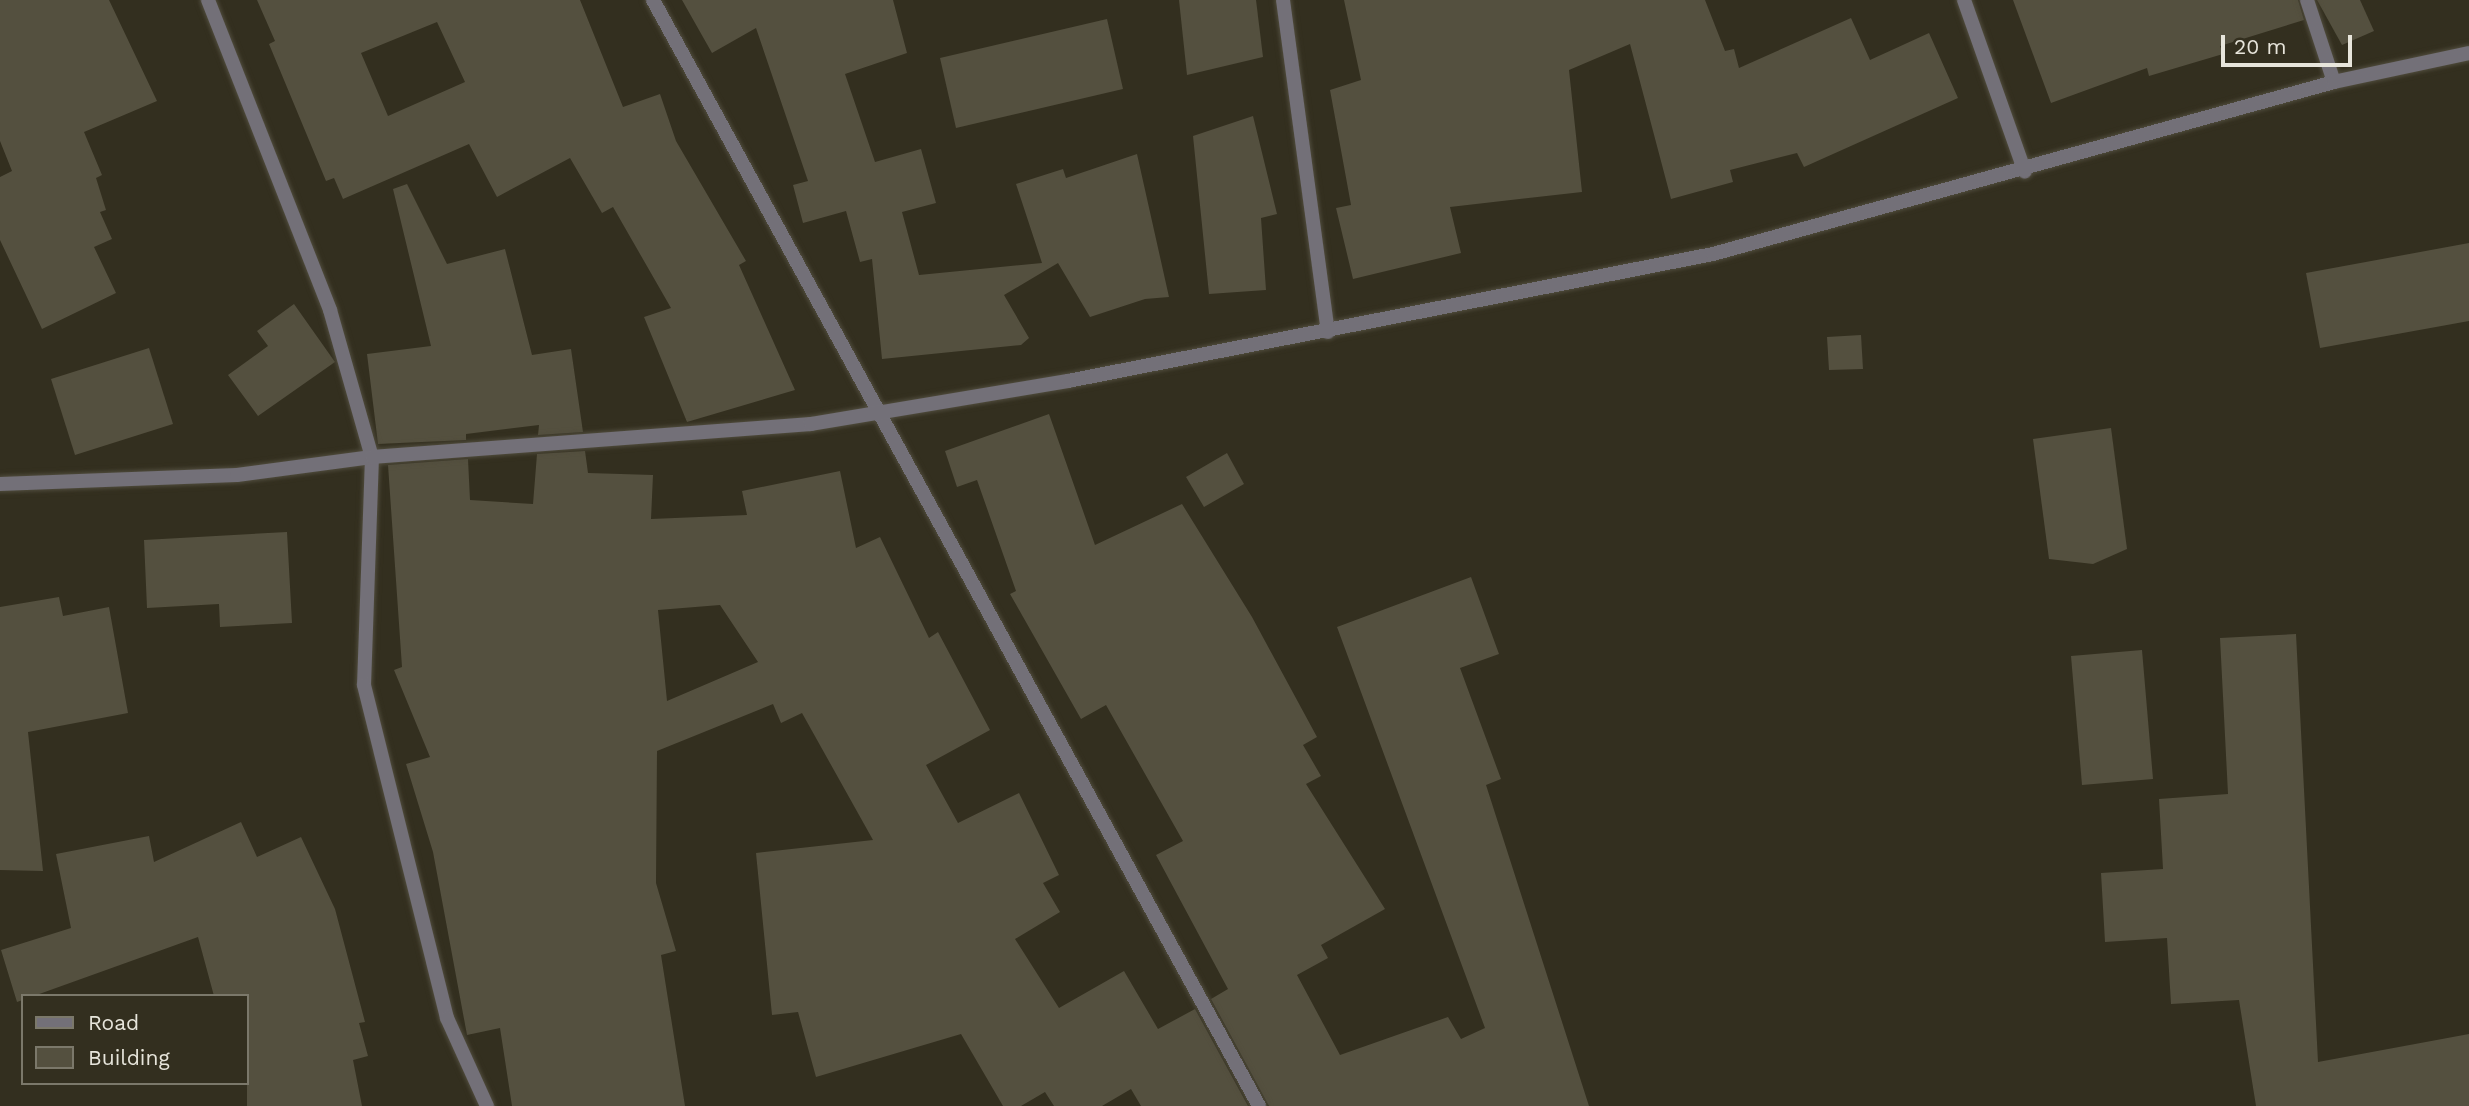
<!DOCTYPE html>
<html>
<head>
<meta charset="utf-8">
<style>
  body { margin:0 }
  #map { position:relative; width:2469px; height:1106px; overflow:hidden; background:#332f1f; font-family:"Work Sans",sans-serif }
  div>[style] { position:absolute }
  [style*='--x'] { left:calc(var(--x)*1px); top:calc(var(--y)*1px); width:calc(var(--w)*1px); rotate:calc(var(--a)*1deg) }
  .building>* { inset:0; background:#54503f }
  .roads { filter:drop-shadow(0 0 2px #504c3d) drop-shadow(0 0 2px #504c3d) }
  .street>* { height:14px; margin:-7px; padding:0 7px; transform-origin:7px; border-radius:7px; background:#737078 }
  span { translate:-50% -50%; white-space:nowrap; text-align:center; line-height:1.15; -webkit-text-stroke:6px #332f1f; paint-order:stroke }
  .legend { position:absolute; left:21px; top:994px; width:228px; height:91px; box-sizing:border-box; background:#332f1f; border:2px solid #7b786a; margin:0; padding:9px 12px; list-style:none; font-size:21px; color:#e7e5db }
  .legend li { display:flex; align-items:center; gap:14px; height:35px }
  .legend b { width:35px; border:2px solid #7b786a }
  .scale { position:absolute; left:2221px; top:35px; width:131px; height:32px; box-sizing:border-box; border:4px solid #e7e5db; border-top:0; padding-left:9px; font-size:21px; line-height:24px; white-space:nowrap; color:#e7e5db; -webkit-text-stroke:5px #332f1f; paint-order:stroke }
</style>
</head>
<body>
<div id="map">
  <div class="building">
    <div style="clip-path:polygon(0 0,109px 0,157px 101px,84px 132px,102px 175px,96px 178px,106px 210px,100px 212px,112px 239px,94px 247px,116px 293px,42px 329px,0 240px,0 177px,12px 171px,0 141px)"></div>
    <div style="clip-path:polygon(evenodd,257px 0,580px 0,623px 107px,660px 94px,676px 141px,746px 261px,739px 265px,795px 390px,687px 422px,644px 317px,671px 308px,613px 207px,602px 213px,570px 158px,497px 197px,469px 144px,343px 199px,334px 178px,326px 181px,269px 44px,275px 41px,257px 0,437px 22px,465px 82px,388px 116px,361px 53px,437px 22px)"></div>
    <div style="clip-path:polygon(682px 0,893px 0,907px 53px,845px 74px,875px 162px,921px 149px,936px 203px,902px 212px,919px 275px,1042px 263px,1016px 184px,1063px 169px,1066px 178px,1137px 154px,1169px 297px,1145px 299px,1090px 317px,1058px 263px,1004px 295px,1029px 338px,1021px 345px,882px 359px,872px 259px,860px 262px,846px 211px,803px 223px,793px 185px,808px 181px,756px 28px,712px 53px)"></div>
    <div style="clip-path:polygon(1179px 0,1256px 0,1263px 57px,1187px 75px)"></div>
    <div style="clip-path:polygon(1344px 0,1705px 0,1725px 51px,1734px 49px,1739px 68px,1851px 18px,1870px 60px,1929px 33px,1958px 98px,1804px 167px,1797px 153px,1730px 170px,1733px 182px,1671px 199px,1630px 44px,1569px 70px,1582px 192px,1450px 207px,1461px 253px,1353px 279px,1336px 208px,1351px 205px,1330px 90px,1361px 80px)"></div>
    <div style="clip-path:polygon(2013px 0,2298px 0,2304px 20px,2220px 46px,2223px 54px,2149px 76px,2147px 68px,2051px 103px)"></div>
    <div style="clip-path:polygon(2317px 0,2360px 0,2374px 31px,2342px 45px)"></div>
    <div style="clip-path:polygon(1107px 19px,1123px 89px,956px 128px,940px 58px)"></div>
    <div style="clip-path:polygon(1253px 116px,1277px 214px,1261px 218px,1266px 290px,1209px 294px,1193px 136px)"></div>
    <div style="clip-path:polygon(407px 184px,447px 264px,505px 249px,532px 355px,571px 349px,583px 432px,538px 435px,539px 425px,466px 434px,466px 440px,378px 444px,367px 354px,431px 346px,393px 189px)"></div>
    <div style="clip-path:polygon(2469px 243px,2469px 321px,2320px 348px,2306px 273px)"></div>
    <div style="clip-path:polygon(294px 304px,335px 362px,258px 416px,228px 375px,268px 346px,257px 331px)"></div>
    <div style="clip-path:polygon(1861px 335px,1863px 369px,1829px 370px,1827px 337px)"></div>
    <div style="clip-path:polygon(149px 348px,173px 424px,75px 455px,51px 379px)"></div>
    <div style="clip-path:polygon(1049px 414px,1095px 545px,1182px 504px,1252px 617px,1317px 737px,1303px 745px,1321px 776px,1306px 784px,1385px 909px,1321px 945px,1328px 958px,1297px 975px,1340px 1055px,1448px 1017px,1461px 1039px,1485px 1028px,1337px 627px,1471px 577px,1499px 654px,1460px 668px,1501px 779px,1486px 785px,1589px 1106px,1269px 1106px,1211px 999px,1228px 989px,1156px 855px,1183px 841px,1106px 705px,1081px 719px,1010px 594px,1016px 591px,977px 480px,957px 487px,945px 451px)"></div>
    <div style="clip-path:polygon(2111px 428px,2127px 549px,2093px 564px,2049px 559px,2033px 439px)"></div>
    <div style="clip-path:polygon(evenodd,585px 451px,588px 473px,653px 475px,651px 519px,747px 515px,742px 491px,840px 471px,856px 548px,880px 537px,929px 638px,938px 632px,990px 730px,926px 765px,958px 823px,1019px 793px,1059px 875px,1043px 883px,1060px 912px,1015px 939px,1059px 1008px,1124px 971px,1158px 1029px,1195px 1009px,1248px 1106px,1141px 1106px,1131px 1089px,1102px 1106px,1054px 1106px,1045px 1092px,1021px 1106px,1003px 1106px,961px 1034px,816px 1077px,798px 1012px,772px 1015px,756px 853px,873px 840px,802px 713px,781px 723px,773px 704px,657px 751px,656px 883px,676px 951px,661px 955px,685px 1106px,512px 1106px,500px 1028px,467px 1035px,433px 852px,406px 764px,430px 757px,394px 670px,402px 667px,388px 465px,468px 459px,470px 500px,533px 504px,537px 454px,585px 451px,720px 605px,758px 662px,667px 701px,658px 610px,720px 605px)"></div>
    <div style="clip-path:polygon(1227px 453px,1244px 484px,1204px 507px,1186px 477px)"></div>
    <div style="clip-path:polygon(287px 532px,292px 623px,220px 627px,219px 604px,147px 608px,144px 540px)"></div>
    <div style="clip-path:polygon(59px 597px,63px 616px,109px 607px,128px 713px,28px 732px,43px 871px,0 870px,0 607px)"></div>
    <div style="clip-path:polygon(2296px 634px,2318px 1062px,2469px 1034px,2469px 1106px,2256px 1106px,2239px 1000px,2171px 1004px,2167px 938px,2105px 942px,2101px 873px,2163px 869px,2159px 799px,2228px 794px,2220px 638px)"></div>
    <div style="clip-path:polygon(2142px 650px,2153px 779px,2082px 785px,2071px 656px)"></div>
    <div style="clip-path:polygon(241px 822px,257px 857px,301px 837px,335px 909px,365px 1022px,359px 1023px,368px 1056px,353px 1060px,362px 1106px,247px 1106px,247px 996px,214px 996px,198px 937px,17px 1002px,1px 950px,71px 928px,56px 854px,149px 836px,154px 862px)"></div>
  </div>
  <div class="roads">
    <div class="street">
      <div style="--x:208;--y:0;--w:333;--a:68.5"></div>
      <div style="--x:330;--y:310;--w:153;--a:74.1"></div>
      <div style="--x:372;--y:457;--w:228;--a:92"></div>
      <div style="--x:364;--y:685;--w:343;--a:76"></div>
      <div style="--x:447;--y:1018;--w:97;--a:65.6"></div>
      <div style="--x:653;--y:0;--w:1261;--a:61.28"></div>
      <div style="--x:1283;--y:0;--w:335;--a:82.3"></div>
      <div style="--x:1964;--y:0;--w:182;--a:70.5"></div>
      <div style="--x:2307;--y:0;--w:86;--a:71.8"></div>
      <div style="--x:0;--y:484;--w:237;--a:-2.2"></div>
      <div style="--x:237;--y:475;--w:136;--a:-7.6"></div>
      <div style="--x:372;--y:457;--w:440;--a:-4.3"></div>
      <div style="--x:811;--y:424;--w:261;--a:-9.5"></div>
      <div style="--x:1068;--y:381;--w:657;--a:-11.14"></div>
      <div style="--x:1713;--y:254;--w:644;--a:-15.48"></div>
      <div style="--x:2334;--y:82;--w:138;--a:-12.1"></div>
    </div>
  </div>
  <ul class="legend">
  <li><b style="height:9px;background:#737078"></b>Road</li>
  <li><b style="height:19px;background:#54503f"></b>Building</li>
  </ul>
  <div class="scale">20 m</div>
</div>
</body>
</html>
